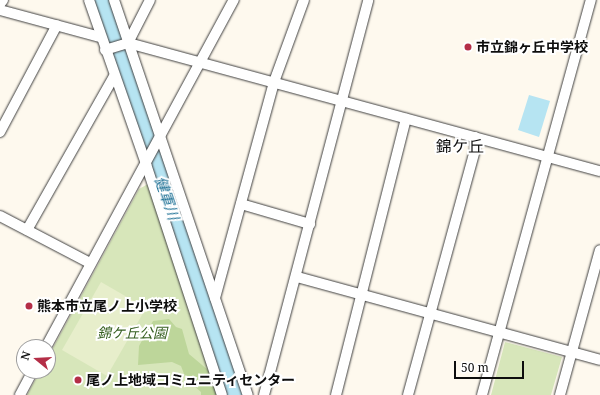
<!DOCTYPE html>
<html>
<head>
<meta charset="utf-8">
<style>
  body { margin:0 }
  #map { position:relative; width:600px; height:395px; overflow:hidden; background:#fef9ee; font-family:"Noto Serif","Noto Sans JP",serif }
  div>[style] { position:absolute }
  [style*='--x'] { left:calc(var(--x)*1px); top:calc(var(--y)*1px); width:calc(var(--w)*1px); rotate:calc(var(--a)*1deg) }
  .green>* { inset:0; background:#d7e6ba }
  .forest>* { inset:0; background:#bdd69a }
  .pitch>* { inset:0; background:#e7eecb }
  .water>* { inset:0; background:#b6e4f2 }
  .roads { filter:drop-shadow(0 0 1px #404040) drop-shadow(0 0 1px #404040) }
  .street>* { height:10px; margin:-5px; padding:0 5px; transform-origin:5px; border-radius:5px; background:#fff }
  .dots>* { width:11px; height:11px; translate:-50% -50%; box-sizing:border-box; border:2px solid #fff; border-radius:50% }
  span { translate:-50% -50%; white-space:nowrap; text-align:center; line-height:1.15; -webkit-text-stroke:4px #fff; paint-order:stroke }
  .poi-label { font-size:14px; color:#0d0d0d; font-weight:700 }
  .left { translate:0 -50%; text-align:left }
  .park-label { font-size:14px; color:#376022; font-style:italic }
  .water-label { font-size:15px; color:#1f7296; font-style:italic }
  .quarter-label { font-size:16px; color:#0d0d0d }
  .north { position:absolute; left:16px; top:339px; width:40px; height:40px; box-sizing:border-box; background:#fff; border:1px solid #9e9e9e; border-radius:50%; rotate:288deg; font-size:11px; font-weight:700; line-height:16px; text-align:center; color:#0d0d0d }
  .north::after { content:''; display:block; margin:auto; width:14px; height:18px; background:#b42e47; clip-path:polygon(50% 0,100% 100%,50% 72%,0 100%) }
  .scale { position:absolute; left:454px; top:361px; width:70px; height:18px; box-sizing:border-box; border:2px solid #0d0d0d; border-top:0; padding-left:5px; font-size:12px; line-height:14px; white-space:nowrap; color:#0d0d0d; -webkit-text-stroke:3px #fff; paint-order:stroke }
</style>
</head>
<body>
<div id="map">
  <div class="green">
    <div style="clip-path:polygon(148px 184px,219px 395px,27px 395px,40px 371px,48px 371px,48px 357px,139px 189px)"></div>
    <div style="clip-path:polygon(505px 342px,562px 357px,551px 395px,491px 395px)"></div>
  </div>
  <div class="forest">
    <div style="clip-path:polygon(169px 319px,176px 327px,182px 329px,189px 354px,208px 370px,217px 395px,201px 395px,201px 392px,186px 379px,181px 366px,172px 362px,138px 365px,139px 346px,153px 321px)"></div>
  </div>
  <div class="pitch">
    <div style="clip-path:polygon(101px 282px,146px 308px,107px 376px,62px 350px)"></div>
  </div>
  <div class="water">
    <div style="clip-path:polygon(91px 0,110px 0,244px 395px,225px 395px)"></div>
    <div style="clip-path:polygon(529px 95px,550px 101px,539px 137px,518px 130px)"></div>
  </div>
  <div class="roads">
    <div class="street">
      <div style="--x:89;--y:0;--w:174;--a:70.8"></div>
      <div style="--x:146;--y:164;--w:243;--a:71.8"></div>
      <div style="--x:114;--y:0;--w:417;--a:71.3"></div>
      <div style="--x:0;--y:4;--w:5;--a:-53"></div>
      <div style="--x:0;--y:10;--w:104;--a:15.1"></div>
      <div style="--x:128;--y:43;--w:48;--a:-62.9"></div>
      <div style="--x:105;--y:50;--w:24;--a:-17"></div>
      <div style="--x:128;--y:43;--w:489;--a:15.2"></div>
      <div style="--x:0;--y:132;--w:121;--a:-62"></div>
      <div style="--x:241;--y:204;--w:72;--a:16.2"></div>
      <div style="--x:0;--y:216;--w:102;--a:27.6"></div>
      <div style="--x:27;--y:230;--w:177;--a:-60.5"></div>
      <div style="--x:297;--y:277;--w:314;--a:15.3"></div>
      <div style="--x:215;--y:298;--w:224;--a:-74.7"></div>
      <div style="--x:274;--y:82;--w:87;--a:-69.9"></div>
      <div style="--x:46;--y:347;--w:395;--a:-61.6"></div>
      <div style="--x:20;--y:395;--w:27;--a:-62"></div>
      <div style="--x:264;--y:395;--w:408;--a:-75.2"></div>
      <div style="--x:336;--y:395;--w:285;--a:-75.8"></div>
      <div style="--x:408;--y:395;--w:254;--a:-74.7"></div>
      <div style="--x:475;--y:150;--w:13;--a:-90"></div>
      <div style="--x:482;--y:395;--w:410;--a:-74.6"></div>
      <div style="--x:560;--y:395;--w:150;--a:-74.6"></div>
    </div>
  </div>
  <div class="dots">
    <div style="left:468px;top:47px;background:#b42e47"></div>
    <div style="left:29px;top:306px;background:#b42e47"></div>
    <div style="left:78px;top:380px;background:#b42e47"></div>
  </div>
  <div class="poi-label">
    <span class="left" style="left:476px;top:47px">市立錦ヶ丘中学校</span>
    <span class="left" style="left:37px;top:306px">熊本市立尾ノ上小学校</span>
    <span class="left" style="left:86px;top:380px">尾ノ上地域コミュニティセンター</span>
  </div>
  <div class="park-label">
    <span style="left:132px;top:333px">錦ケ丘公園</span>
  </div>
  <div class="water-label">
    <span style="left:167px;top:198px;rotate:71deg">健軍川</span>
  </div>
  <div class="quarter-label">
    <span style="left:460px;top:146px">錦ケ丘</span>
  </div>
  <div class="north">N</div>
  <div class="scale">50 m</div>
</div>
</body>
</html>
